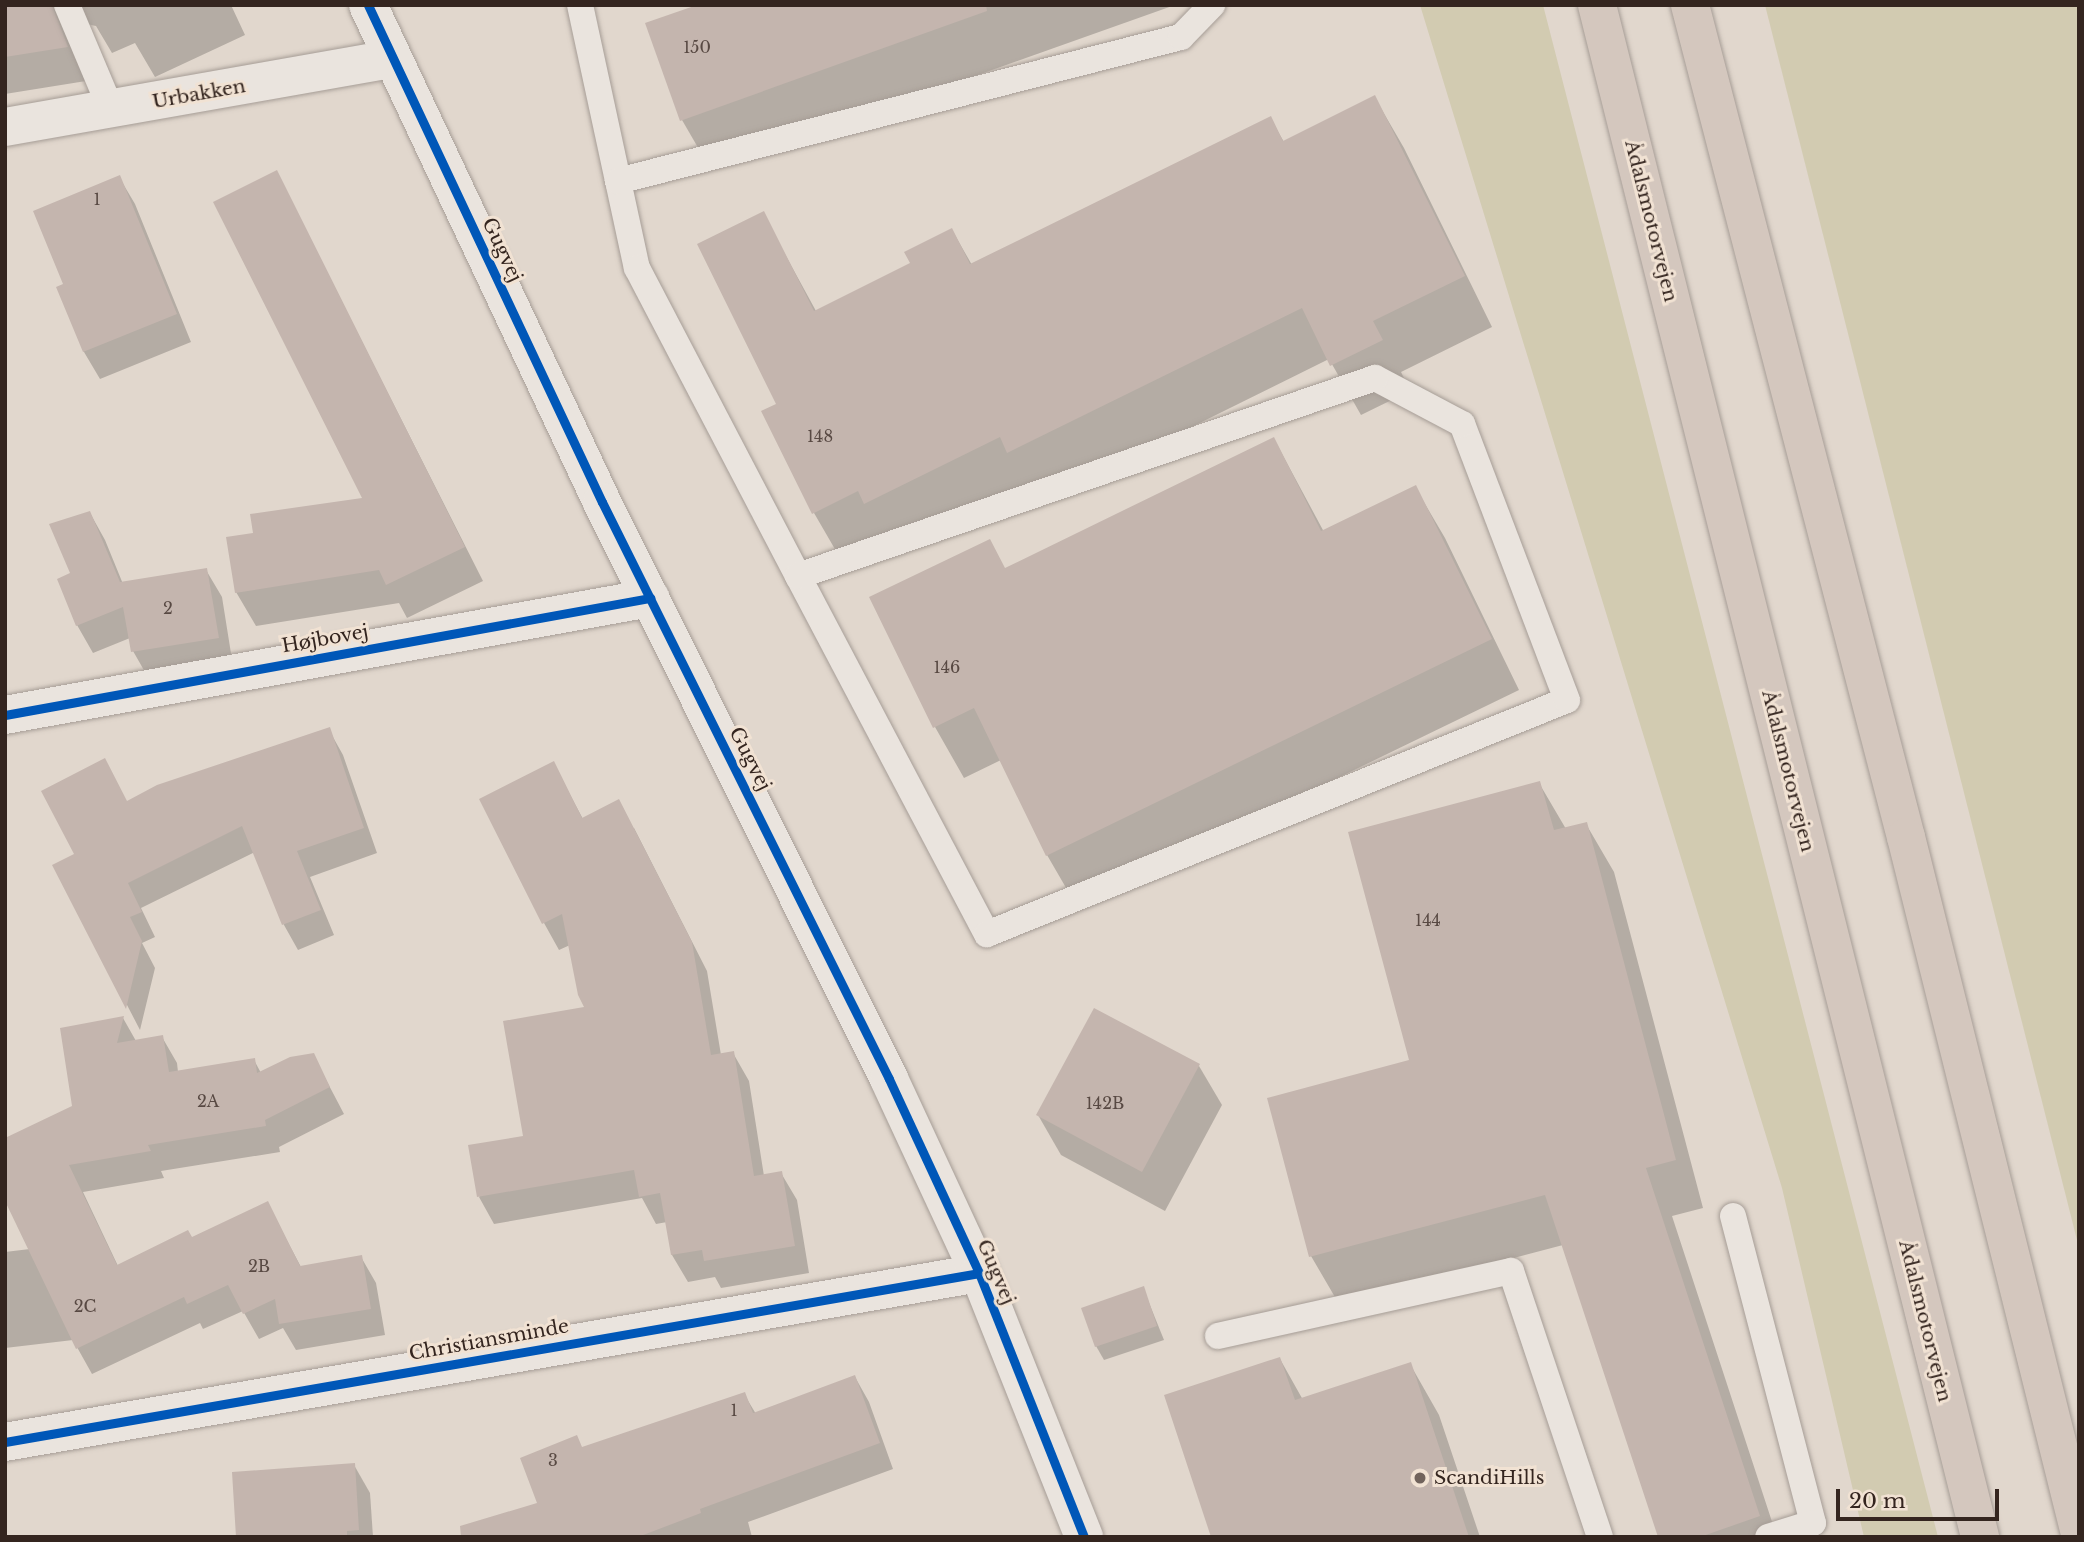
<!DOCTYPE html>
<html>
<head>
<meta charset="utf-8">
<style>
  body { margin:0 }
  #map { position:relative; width:2084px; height:1542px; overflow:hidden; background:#e1d7cd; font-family:"Libre Baskerville",serif }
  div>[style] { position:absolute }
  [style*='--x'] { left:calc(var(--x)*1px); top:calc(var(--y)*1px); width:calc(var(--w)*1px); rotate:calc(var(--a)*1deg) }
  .green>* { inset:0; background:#d2cbb1 }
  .shadow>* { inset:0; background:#0003 }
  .building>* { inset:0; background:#c4b5ae }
  .roads { filter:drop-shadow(0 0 2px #a69d96) drop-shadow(0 0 2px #a69d96) }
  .service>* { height:26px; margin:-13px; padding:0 13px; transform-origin:13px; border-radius:13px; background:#eae4de }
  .minor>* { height:38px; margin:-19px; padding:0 19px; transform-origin:19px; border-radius:19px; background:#eae4de }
  .tertiary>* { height:38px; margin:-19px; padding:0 19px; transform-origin:19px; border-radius:19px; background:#eae4de }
  .motorway>* { height:38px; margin:-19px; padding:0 19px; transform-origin:19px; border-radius:19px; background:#d4c7be }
  .cycleway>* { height:9px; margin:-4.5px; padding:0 4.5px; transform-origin:4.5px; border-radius:4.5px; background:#0057b8 }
  .dots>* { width:19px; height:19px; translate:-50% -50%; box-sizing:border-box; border:4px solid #f1e2d3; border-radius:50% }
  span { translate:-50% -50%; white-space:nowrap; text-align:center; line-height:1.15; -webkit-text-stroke:6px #f1e2d3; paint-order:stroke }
  .number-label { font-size:16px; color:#584943 }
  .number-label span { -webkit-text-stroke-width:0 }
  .street-label { font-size:19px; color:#34251f }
  .poi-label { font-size:19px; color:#34251f }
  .left { translate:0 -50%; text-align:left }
  .frame { position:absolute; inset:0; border:7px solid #34251f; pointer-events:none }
  .scale { position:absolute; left:1836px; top:1489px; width:163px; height:32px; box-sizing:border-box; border:4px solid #34251f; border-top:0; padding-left:9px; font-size:21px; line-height:24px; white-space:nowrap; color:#34251f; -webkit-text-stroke:5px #f1e2d3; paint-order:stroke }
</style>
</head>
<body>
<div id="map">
  <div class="green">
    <div style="clip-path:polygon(1420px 5px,1543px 5px,1938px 1537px,1864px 1537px,1782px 1188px)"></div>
    <div style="clip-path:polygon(1765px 5px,2079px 5px,2079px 1248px)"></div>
  </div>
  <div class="shadow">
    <div style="clip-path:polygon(5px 5px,231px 5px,245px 35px,155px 77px,135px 43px,112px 53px,96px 26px,81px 23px,86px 81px,5px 94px)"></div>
    <div style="clip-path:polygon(702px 5px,1175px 5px,711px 170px,682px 120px)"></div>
    <div style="clip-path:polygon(1375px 98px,1404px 148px,1492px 327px,1401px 372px,1410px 391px,1361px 415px,1329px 359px,1038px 503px,843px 563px,814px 513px,778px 404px,763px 214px,816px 311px,912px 264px,952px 230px,972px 265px,1270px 118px,1284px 142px)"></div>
    <div style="clip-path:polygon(276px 172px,483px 581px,407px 618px,399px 603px,256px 626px,236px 592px,255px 535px,364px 500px)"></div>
    <div style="clip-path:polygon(119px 177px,135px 204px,191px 342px,100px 379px,84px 352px,58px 288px,65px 285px)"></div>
    <div style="clip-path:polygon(1274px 439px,1324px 532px,1415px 487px,1445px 538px,1519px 690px,1076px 905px,1047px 855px,1001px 760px,964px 778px,935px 727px,872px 598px,1006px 570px)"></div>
    <div style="clip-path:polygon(90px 513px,105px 540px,123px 584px,206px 570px,222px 597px,233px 666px,149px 679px,133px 651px,130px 638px,93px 653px,77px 625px,72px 574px)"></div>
    <div style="clip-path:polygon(329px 730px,343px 755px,377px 853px,310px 877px,334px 935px,298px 950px,284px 925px,255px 852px,141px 908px,155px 937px,142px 943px,155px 968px,140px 1030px,55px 866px,76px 855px,127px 803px)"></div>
    <div style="clip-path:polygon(553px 763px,583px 819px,634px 828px,707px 971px,721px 1055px,733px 1053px,749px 1081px,764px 1176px,781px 1173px,797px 1200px,809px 1273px,721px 1288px,715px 1277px,688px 1282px,672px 1255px,667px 1222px,656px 1224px,642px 1198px,494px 1224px,479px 1197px,525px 1137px,587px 1008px,570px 945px,559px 950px,544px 923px)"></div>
    <div style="clip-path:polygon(1539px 783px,1566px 829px,1586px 824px,1614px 872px,1703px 1208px,1672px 1216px,1777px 1537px,1660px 1537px,1563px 1245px,1339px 1304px,1311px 1256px,1411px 1061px)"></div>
    <div style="clip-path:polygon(123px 1018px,136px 1041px,162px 1037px,177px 1063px,178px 1072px,254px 1060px,261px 1073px,313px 1055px,344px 1114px,279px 1147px,280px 1152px,161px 1171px,164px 1178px,83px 1192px,118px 1266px,192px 1239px,267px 1203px,301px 1267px,361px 1257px,376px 1283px,385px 1335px,296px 1350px,283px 1328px,259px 1339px,243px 1311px,203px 1329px,200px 1323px,92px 1374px,73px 1340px,5px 1348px,5px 1252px,30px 1249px,74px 1107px)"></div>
    <div style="clip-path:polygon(1199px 1066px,1222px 1105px,1165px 1211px,1061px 1155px,1038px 1115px)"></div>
    <div style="clip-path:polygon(1143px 1288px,1164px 1340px,1104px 1360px,1096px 1346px)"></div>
    <div style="clip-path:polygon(1280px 1359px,1303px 1400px,1410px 1364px,1439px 1415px,1480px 1537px,1213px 1537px)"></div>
    <div style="clip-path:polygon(855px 1377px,869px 1402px,893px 1469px,748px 1522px,752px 1537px,566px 1537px,583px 1449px,744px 1394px,756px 1414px)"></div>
    <div style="clip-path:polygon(354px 1465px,370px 1493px,373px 1537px,238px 1537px)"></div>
  </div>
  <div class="building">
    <div style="clip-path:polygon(5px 5px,52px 5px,68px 47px,5px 57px)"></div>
    <div style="clip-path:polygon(697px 5px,986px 5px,987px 11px,680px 121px,645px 23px)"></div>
    <div style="clip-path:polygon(1375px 95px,1465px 276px,1373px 321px,1383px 340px,1330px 366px,1302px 308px,1007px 453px,1000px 437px,864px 504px,858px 491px,812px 514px,761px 411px,776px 404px,697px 244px,764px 211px,814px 311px,910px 263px,904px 252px,952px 228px,970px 264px,1271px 116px,1283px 141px)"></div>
    <div style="clip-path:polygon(277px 170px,465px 547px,386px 585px,379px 570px,235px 593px,226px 537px,253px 533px,250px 514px,362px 498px,213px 202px)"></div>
    <div style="clip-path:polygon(120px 175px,177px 314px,83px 352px,56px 287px,63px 284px,33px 211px)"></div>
    <div style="clip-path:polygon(1274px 437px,1321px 531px,1416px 485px,1492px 639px,1046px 856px,974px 708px,933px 728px,869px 597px,990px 539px,1005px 568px)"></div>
    <div style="clip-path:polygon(90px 511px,120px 582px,207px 568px,219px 638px,131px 652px,123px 607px,76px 626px,57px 579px,70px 573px,49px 524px)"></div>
    <div style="clip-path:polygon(330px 727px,364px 828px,297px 851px,321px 910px,282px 925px,242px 826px,128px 883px,142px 912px,130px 917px,142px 941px,126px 1009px,52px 865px,74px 854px,41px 791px,105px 758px,127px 801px,157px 785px)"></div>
    <div style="clip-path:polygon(554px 761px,582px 818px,619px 799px,692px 942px,711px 1055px,734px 1051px,754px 1176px,782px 1171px,795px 1246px,704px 1261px,702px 1250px,671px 1255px,660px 1193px,639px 1197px,634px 1170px,477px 1197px,468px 1145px,523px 1136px,503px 1021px,584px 1007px,578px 995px,562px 914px,542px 924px,479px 799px)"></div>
    <div style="clip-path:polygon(1540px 781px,1554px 830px,1587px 822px,1676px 1160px,1646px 1168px,1760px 1516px,1700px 1537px,1658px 1537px,1545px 1195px,1309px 1257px,1267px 1098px,1409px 1060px,1348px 832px)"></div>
    <div style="clip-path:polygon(1094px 1008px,1200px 1064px,1142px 1172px,1036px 1115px)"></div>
    <div style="clip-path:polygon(124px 1016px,117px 1043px,163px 1035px,169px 1072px,255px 1058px,257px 1073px,290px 1057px,314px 1053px,330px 1087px,265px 1120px,266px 1126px,148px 1145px,151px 1151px,69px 1165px,117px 1265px,188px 1230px,192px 1237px,268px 1201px,300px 1266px,362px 1255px,371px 1309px,279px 1324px,275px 1299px,243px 1314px,228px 1285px,187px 1304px,184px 1297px,76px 1349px,5px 1201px,5px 1138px,72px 1106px,60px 1028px)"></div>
    <div style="clip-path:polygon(1144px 1286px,1157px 1326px,1095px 1347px,1081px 1308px)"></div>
    <div style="clip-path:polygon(1280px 1357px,1295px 1400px,1411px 1362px,1469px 1537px,1211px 1537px,1164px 1395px)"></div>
    <div style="clip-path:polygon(855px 1375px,880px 1443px,700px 1509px,701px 1513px,638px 1537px,461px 1537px,460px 1526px,537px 1503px,520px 1458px,577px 1435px,582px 1447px,745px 1392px,753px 1413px)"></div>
    <div style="clip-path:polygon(355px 1463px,359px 1530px,347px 1531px,347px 1537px,236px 1537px,232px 1472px)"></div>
  </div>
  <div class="roads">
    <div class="service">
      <div style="--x:67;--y:5;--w:113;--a:67.1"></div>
      <div style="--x:580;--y:5;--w:269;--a:77.8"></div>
      <div style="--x:637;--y:268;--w:348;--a:62.4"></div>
      <div style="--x:798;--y:576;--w:405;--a:62.2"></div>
      <div style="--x:987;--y:934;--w:625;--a:-21.97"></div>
      <div style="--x:1567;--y:700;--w:295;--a:-110.8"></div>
      <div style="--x:1462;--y:424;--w:98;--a:-152.1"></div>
      <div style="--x:1375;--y:378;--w:610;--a:161.06"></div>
      <div style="--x:618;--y:181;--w:581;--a:-14.35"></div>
      <div style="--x:1181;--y:37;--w:45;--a:-45.9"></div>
      <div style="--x:1733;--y:1216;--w:317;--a:75.4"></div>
      <div style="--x:1813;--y:1523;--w:47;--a:162.7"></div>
      <div style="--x:1218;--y:1336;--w:300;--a:-12.5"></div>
      <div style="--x:1511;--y:1271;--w:280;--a:71.5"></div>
    </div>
    <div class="minor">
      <div style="--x:5;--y:127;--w:393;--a:-10"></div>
      <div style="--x:5;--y:715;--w:656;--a:-10.28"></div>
      <div style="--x:5;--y:1442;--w:989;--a:-9.84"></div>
    </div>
    <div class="tertiary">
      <div style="--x:368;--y:5;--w:549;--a:64.79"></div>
      <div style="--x:602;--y:502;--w:644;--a:63.55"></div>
      <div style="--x:889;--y:1079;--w:214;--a:65.1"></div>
      <div style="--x:979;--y:1273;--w:284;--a:68.3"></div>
    </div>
    <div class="motorway">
      <div style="--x:1597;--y:5;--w:1579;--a:75.96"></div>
      <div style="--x:1690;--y:5;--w:860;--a:75.45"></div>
      <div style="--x:1906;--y:837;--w:714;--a:75.98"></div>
    </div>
  </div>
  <div class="cycleway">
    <div style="--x:368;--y:5;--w:549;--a:64.79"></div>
    <div style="--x:602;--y:502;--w:644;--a:63.55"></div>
    <div style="--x:889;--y:1079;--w:214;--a:65.1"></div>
    <div style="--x:979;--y:1273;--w:284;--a:68.3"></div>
    <div style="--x:5;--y:715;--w:656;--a:-10.28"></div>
    <div style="--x:5;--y:1442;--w:989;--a:-9.84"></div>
  </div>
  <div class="dots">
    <div style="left:1420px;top:1478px;background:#71635c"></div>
  </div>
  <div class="number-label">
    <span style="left:697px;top:47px">150</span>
    <span style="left:97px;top:199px">1</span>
    <span style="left:820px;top:436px">148</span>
    <span style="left:168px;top:608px">2</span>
    <span style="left:947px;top:667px">146</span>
    <span style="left:1428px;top:920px">144</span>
    <span style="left:208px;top:1101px">2A</span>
    <span style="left:1105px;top:1103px">142B</span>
    <span style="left:259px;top:1266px">2B</span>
    <span style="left:85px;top:1306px">2C</span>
    <span style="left:734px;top:1410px">1</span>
    <span style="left:553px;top:1460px">3</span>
  </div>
  <div class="street-label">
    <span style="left:199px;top:94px;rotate:-10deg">Urbakken</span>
    <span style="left:1651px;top:221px;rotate:76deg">Ådalsmotorvejen</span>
    <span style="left:502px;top:250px;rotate:65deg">Gugvej</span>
    <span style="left:325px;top:639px;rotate:-10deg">Højbovej</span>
    <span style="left:750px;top:759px;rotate:63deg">Gugvej</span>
    <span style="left:1788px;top:771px;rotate:76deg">Ådalsmotorvejen</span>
    <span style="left:996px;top:1272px;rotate:67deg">Gugvej</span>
    <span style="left:1925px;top:1321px;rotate:76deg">Ådalsmotorvejen</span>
    <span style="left:489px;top:1340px;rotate:-10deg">Christiansminde</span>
  </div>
  <div class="poi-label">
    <span class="left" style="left:1434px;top:1478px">ScandiHills</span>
  </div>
  <div class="frame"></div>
  <div class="scale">20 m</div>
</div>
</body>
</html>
